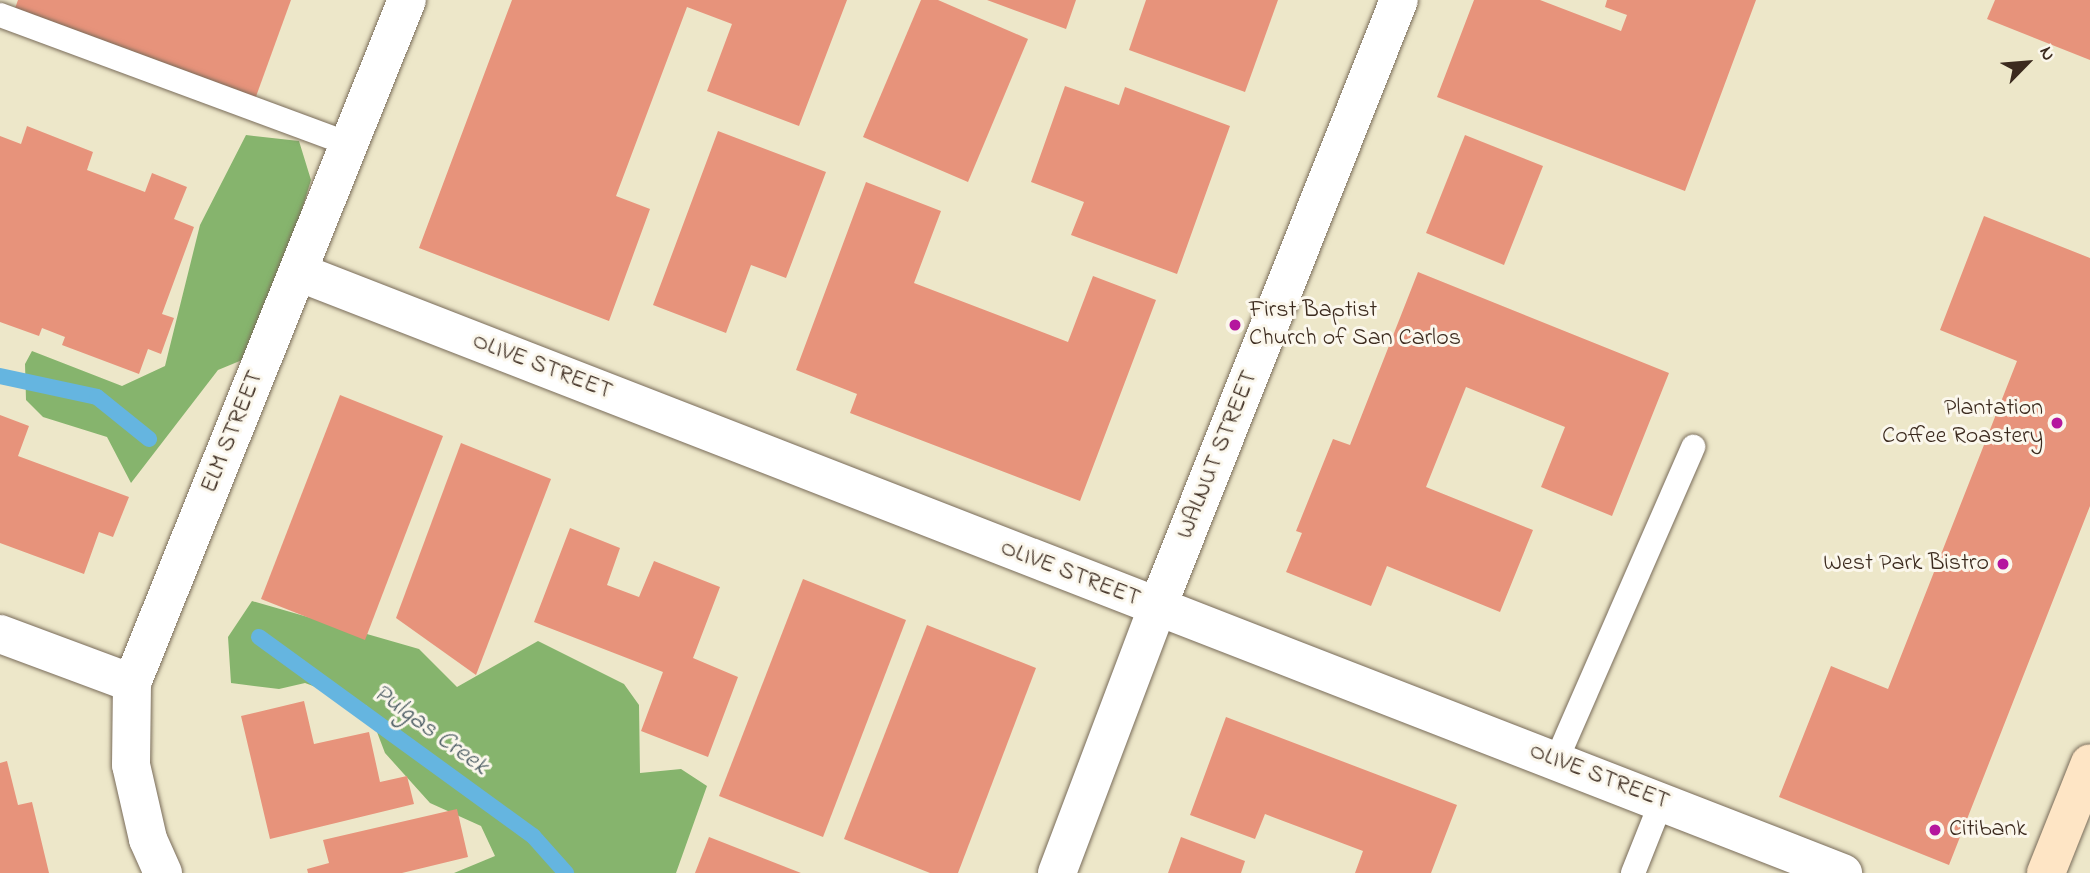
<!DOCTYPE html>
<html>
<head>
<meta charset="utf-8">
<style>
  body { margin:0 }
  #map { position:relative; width:2090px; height:873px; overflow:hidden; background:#ede7c9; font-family:"Indie Flower",sans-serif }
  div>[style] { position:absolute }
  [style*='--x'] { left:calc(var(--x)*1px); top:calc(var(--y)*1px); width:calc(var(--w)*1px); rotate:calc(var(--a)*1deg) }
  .forest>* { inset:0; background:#86b46d }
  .stream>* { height:16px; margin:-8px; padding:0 8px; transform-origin:8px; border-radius:8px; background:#65b5e0 }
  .building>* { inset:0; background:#e7937b }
  .roads { filter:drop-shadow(0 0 2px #796c5a) drop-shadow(0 0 2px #796c5a) }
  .lane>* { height:24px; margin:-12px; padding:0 12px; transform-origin:12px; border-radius:12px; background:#fff }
  .street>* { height:38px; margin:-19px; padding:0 19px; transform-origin:19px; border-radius:19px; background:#fff }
  .secondary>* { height:38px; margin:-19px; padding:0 19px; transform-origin:19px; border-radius:19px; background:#fee5c5 }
  .dots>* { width:19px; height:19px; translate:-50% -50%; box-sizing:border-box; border:4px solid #fbf7ec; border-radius:50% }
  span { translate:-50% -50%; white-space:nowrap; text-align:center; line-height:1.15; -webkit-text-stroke:6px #fbf7ec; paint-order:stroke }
  .poi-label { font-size:24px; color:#3b2a1e }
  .left { translate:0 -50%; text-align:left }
  .right { translate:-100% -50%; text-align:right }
  .street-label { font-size:24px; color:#3b2a1e }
  .water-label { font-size:26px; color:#4a5b62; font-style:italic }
  .north { position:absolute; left:1992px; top:28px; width:70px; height:70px; -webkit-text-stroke:5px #fbf7ec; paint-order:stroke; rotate:65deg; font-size:19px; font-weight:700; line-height:28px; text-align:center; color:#3b2a1e }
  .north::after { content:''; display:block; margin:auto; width:24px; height:32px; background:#3b2a1e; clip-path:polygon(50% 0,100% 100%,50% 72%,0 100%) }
</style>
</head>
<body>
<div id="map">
  <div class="forest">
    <div style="clip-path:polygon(246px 135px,299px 141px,311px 180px,277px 292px,247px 358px,218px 370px,131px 483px,107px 437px,43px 417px,26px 400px,25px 364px,32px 351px,122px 386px,165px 366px,200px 225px)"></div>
    <div style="clip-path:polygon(252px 601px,419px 649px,457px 687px,538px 641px,624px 684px,639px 705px,640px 773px,681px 769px,707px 786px,676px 873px,454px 873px,495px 856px,481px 826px,430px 803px,385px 753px,367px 706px,305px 683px,279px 689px,231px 683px,228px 637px)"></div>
  </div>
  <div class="stream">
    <div style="--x:0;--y:376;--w:99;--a:12.2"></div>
    <div style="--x:97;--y:397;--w:67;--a:38.9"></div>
    <div style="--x:259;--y:637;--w:339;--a:36"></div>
    <div style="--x:533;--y:836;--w:50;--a:48.3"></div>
  </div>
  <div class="building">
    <div style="clip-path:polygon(18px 0,291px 0,254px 102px,14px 11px)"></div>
    <div style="clip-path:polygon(512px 0,847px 0,799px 126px,707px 91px,732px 24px,687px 7px,616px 196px,650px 209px,609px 321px,419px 248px)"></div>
    <div style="clip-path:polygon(921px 0,938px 0,1028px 39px,968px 182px,863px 137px)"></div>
    <div style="clip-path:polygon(987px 0,1076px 0,1066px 29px)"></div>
    <div style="clip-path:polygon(1146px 0,1278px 0,1245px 92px,1129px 50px)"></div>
    <div style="clip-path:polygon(1474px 0,1540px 0,1621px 31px,1627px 15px,1605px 7px,1607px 0,1756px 0,1685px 191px,1437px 97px)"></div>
    <div style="clip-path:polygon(1995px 0,2090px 0,2090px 60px,1987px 19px)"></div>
    <div style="clip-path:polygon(1065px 86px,1119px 105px,1125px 87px,1230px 126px,1177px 274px,1071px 235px,1084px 202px,1031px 182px)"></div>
    <div style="clip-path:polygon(27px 126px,93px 152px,87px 170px,145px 192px,152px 173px,187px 187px,174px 219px,194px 227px,162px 314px,174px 318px,161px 354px,148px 349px,139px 374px,62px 345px,65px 337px,42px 328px,39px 336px,0 322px,0 136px,21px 144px)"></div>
    <div style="clip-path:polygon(718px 131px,826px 172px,786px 278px,751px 265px,726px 333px,653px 305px)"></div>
    <div style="clip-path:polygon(1465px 135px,1543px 166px,1504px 265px,1426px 233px)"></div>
    <div style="clip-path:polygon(866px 182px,941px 211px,914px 283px,1068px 342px,1093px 276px,1156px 300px,1080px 501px,850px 413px,857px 394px,796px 370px)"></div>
    <div style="clip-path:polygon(1984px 216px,2090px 258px,2090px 506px,1949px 865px,1779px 797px,1831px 666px,1888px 689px,2017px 361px,1940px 330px)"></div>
    <div style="clip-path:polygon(1418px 272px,1669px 373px,1612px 516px,1541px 487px,1565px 427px,1466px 387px,1426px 487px,1533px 530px,1500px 612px,1387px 566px,1371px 606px,1286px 572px,1302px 533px,1296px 531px,1333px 439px,1350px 445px)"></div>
    <div style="clip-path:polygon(340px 395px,443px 436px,365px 640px,261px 599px)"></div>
    <div style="clip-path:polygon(0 415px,29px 426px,18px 456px,129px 497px,113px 537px,99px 532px,84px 574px,0 543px)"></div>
    <div style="clip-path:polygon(461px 443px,551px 479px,476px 675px,396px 618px)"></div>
    <div style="clip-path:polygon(570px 528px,620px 548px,607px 585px,639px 597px,654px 561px,720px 587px,693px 658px,738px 677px,708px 757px,641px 731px,663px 672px,534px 622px)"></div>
    <div style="clip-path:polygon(803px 579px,906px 620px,823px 837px,719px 796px)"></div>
    <div style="clip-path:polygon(927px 625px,1036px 668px,958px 873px,930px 873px,844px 839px)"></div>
    <div style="clip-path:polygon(304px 701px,314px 744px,369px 732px,380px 782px,407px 776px,414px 804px,270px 839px,241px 716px)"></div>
    <div style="clip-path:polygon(1226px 717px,1457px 805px,1431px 873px,1355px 873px,1363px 851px,1265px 814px,1255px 839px,1190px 815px)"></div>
    <div style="clip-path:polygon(7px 761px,18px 805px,32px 802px,49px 873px,0 873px,0 763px)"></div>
    <div style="clip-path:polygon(457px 809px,468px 857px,402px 873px,308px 873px,307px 869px,329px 863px,323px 840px)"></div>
    <div style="clip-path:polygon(709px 837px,801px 873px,695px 873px)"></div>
    <div style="clip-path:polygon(1181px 837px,1245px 861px,1241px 873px,1168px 873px)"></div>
  </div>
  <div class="roads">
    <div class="lane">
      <div style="--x:0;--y:15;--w:372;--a:20.3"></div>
      <div style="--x:1556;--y:761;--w:343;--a:-66.4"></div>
      <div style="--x:1633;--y:873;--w:79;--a:-68.3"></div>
    </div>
    <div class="street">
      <div style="--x:298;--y:272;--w:1658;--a:21.26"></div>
      <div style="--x:0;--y:634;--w:141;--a:20.4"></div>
      <div style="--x:163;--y:873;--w:37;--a:-114"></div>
      <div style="--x:148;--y:839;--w:76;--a:-102.9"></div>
      <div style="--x:131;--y:765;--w:82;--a:-89.3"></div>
      <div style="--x:132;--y:683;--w:736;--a:-68.07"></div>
      <div style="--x:1057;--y:873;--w:283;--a:-69.3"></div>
      <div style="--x:1157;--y:608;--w:654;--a:-68.3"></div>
    </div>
    <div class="secondary">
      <div style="--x:2046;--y:873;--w:118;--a:-68.2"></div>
    </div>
  </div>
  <div class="dots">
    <div style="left:1235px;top:325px;background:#b5179e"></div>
    <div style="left:2057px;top:423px;background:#b5179e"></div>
    <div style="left:2003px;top:564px;background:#b5179e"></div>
    <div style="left:1935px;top:830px;background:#b5179e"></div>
  </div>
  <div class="poi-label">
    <span class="left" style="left:1249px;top:325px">First Baptist<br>Church of San Carlos</span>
    <span class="right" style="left:2043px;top:423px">Plantation<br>Coffee Roastery</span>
    <span class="right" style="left:1989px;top:564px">West Park Bistro</span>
    <span class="left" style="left:1949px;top:830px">Citibank</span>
  </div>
  <div class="street-label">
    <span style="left:542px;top:367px;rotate:21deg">OLIVE STREET</span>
    <span style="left:233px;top:432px;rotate:-68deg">ELM STREET</span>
    <span style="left:1218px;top:455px;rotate:-68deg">WALNUT STREET</span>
    <span style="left:1070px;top:574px;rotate:21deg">OLIVE STREET</span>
    <span style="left:1599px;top:777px;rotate:21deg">OLIVE STREET</span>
  </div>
  <div class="water-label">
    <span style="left:430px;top:731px;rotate:36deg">Pulgas Creek</span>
  </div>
  <div class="north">N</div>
</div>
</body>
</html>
